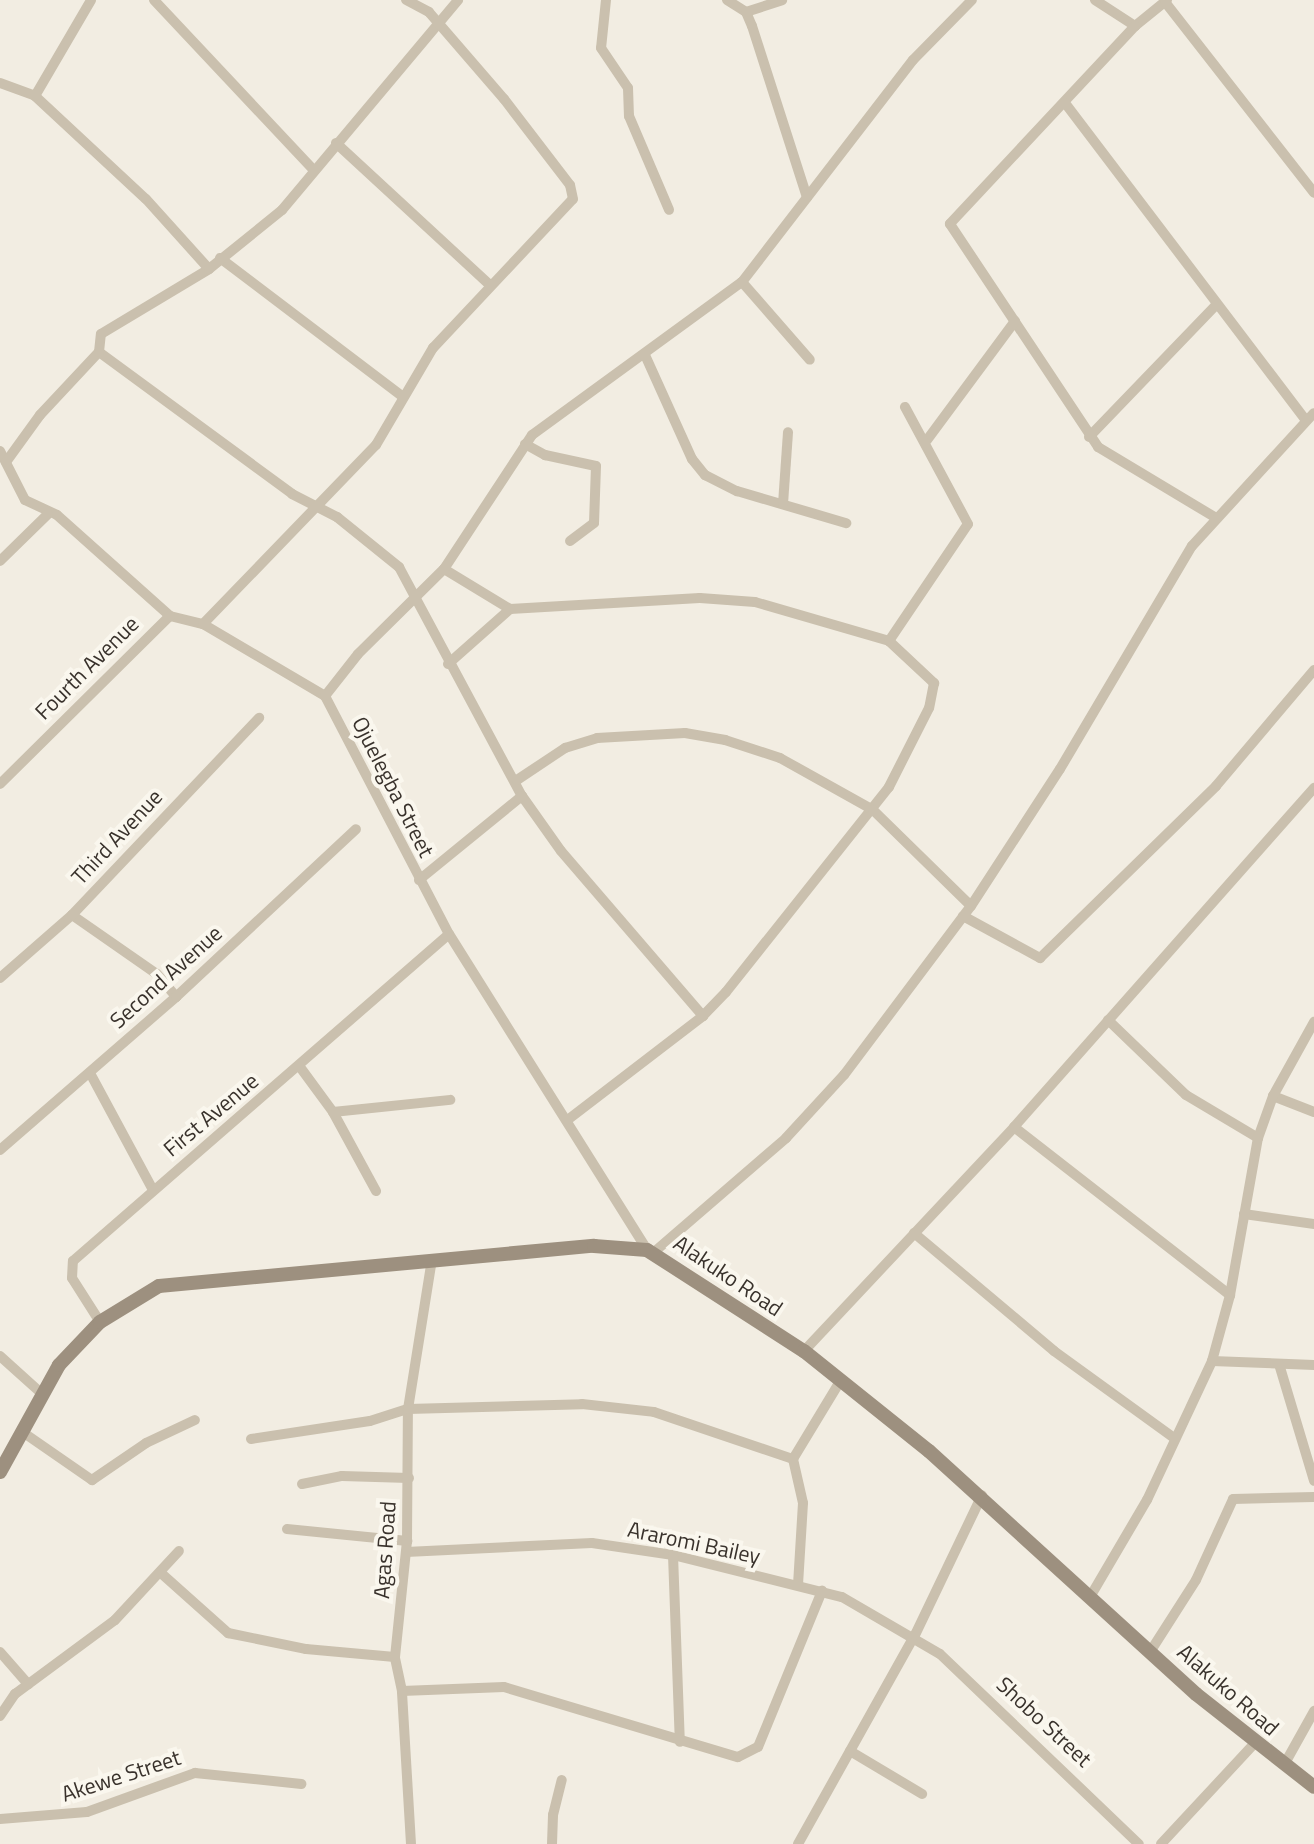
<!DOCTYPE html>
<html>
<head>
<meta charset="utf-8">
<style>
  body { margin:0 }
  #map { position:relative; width:1314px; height:1844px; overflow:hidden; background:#f2ede2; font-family:"Titillium Web",sans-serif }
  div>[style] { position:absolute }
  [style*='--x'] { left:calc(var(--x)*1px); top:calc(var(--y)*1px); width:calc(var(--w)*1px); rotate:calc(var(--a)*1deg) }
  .street>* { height:10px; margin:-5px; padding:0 5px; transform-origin:5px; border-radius:5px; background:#cac0ae }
  .secondary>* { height:14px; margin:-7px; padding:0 7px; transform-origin:7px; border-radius:7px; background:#9d907f }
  span { translate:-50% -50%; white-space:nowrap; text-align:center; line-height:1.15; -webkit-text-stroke:8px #faf7ee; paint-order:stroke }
  .street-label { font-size:22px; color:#39322c }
</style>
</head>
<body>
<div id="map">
  <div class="street">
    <div style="--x:154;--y:0;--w:231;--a:46.8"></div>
    <div style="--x:606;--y:0;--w:48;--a:95.9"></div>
    <div style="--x:601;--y:48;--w:48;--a:56"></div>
    <div style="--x:628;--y:88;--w:28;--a:88"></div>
    <div style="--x:629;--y:116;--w:102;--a:66.9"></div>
    <div style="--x:727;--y:0;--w:22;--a:32"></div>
    <div style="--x:746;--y:12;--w:15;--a:67"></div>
    <div style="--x:752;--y:26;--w:180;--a:72.2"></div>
    <div style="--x:1095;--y:0;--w:48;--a:33"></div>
    <div style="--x:1167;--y:0;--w:41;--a:140.9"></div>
    <div style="--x:1135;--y:26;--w:271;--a:133.1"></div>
    <div style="--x:950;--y:224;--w:268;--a:56.4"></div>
    <div style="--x:1098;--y:447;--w:138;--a:31"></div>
    <div style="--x:1165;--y:2;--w:242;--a:52"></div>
    <div style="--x:746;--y:12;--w:38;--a:-18"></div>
    <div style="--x:0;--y:83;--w:37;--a:20"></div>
    <div style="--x:35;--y:96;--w:151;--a:42.9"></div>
    <div style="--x:146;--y:199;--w:94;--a:48"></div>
    <div style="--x:35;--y:96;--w:111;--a:-59.7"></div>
    <div style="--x:1065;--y:103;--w:398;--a:52.8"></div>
    <div style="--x:336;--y:143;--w:209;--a:42.7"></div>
    <div style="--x:220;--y:258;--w:230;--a:37.2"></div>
    <div style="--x:742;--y:282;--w:103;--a:48.9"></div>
    <div style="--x:99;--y:352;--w:240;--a:36.3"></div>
    <div style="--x:292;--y:494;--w:51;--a:27.1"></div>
    <div style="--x:337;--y:517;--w:80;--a:38.9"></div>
    <div style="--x:399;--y:567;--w:260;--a:61.8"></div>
    <div style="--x:522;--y:796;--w:67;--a:54.7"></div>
    <div style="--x:561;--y:851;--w:218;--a:49.3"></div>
    <div style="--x:645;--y:355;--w:114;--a:65.7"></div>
    <div style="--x:692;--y:459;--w:21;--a:51"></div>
    <div style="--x:705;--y:475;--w:36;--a:27"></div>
    <div style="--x:737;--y:491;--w:114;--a:16.4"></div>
    <div style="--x:1089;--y:437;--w:182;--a:-46.1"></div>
    <div style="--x:927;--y:440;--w:148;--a:-53.5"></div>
    <div style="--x:525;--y:444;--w:23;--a:29"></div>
    <div style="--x:545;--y:455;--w:52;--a:12.2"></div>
    <div style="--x:596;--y:466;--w:57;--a:92"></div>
    <div style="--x:594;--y:523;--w:30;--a:143"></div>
    <div style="--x:0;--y:451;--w:55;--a:63"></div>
    <div style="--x:25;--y:500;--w:35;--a:25"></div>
    <div style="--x:57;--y:515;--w:152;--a:41.8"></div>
    <div style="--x:170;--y:616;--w:34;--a:14"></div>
    <div style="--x:203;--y:624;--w:142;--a:30.5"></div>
    <div style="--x:325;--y:696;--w:268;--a:62.5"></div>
    <div style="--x:449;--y:934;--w:373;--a:57.9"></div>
    <div style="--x:6;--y:462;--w:58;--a:-54.1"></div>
    <div style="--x:40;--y:415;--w:86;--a:-46.9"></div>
    <div style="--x:99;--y:352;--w:18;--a:-84"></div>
    <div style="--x:101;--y:334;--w:126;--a:-31"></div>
    <div style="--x:209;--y:269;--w:94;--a:-38.9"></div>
    <div style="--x:282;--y:210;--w:274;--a:-50"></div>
    <div style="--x:783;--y:504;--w:72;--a:-86"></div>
    <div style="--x:0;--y:561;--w:67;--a:-44.4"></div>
    <div style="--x:444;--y:569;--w:77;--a:31.2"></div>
    <div style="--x:510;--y:609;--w:190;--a:-3.3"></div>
    <div style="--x:700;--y:598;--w:55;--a:4.2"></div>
    <div style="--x:755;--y:602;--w:140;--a:16.2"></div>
    <div style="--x:889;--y:641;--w:62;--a:43"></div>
    <div style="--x:934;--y:683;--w:25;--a:101"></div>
    <div style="--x:929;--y:708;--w:89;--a:116.9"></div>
    <div style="--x:889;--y:787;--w:262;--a:128.5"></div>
    <div style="--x:726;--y:992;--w:33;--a:134"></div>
    <div style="--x:703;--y:1016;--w:169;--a:142.5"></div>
    <div style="--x:203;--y:624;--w:249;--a:-46"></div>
    <div style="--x:376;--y:445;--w:113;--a:-59.6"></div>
    <div style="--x:433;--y:348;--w:204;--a:-46.8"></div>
    <div style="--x:573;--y:199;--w:14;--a:-102"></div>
    <div style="--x:570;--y:185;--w:108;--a:-127.5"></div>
    <div style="--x:504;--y:99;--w:115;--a:-130.8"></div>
    <div style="--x:429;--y:12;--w:26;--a:-152"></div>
    <div style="--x:889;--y:641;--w:141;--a:-56"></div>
    <div style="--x:968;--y:524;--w:133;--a:-118.3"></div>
    <div style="--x:448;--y:664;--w:83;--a:-41.6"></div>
    <div style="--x:325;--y:696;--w:53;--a:-51.8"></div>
    <div style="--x:358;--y:654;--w:121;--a:-44.7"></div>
    <div style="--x:444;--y:569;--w:160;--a:-56.7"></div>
    <div style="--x:532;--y:435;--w:260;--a:-36.1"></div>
    <div style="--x:742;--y:282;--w:280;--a:-52.4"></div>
    <div style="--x:913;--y:60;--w:84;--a:-45.5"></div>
    <div style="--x:517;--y:780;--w:58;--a:-33.7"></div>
    <div style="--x:565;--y:748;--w:34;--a:-17"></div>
    <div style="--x:597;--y:738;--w:88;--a:-3.3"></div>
    <div style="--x:685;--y:733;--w:41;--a:9.9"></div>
    <div style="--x:725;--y:740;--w:58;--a:18.1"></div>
    <div style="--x:780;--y:758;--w:107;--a:29.2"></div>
    <div style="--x:873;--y:810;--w:137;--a:44.4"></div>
    <div style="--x:0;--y:784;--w:239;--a:-44.7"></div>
    <div style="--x:419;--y:880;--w:133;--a:-39.2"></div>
    <div style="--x:72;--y:915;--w:103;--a:34.8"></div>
    <div style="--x:157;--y:974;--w:30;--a:50"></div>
    <div style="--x:963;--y:916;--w:88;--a:28.6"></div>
    <div style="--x:1040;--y:958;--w:246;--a:-44.3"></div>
    <div style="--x:1216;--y:786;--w:152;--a:-49.8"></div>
    <div style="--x:0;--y:978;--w:96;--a:-41.2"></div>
    <div style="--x:72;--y:915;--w:272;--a:-46.5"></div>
    <div style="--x:1108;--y:1020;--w:108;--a:43.9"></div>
    <div style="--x:1186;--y:1095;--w:84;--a:30.8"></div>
    <div style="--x:300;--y:1067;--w:56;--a:53.7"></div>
    <div style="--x:333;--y:1112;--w:90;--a:61.4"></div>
    <div style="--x:90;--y:1073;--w:133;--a:61.7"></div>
    <div style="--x:1273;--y:1096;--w:44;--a:21.3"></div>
    <div style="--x:333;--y:1112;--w:118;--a:-5.9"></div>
    <div style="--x:1014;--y:1127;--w:274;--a:37.9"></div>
    <div style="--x:0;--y:1150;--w:233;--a:-41"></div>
    <div style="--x:176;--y:997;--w:246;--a:-43"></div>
    <div style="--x:1244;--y:1214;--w:71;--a:8.1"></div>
    <div style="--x:914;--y:1233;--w:183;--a:40.1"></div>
    <div style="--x:1054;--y:1351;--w:147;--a:35.9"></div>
    <div style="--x:653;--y:1253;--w:176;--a:-40.8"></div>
    <div style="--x:786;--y:1138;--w:86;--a:-47.4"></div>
    <div style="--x:844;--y:1075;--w:211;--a:-53.1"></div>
    <div style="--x:971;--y:906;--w:163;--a:-57"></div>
    <div style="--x:1060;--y:769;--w:259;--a:-59.4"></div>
    <div style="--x:1192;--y:546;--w:180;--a:-47.5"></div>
    <div style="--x:100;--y:1322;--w:52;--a:-122.5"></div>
    <div style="--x:72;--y:1278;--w:17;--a:-87"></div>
    <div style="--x:73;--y:1261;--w:498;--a:-41"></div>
    <div style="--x:804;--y:1351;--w:307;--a:-46.8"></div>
    <div style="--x:1014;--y:1127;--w:453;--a:-48.5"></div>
    <div style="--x:0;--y:1356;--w:54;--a:42"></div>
    <div style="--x:1212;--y:1361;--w:102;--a:2.2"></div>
    <div style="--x:1279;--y:1364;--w:122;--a:73.3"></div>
    <div style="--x:24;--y:1433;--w:83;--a:34.7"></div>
    <div style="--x:92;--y:1480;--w:65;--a:-34.4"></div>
    <div style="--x:146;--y:1443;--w:54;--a:-25.1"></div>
    <div style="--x:251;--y:1439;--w:120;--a:-8.6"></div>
    <div style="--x:370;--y:1421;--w:40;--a:-18"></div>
    <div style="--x:408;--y:1409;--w:174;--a:-1.6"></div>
    <div style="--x:582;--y:1404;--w:72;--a:6.3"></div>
    <div style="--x:654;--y:1412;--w:147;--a:18.7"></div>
    <div style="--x:793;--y:1459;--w:45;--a:77.2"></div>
    <div style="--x:803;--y:1503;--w:82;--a:93.5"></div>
    <div style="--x:793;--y:1459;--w:89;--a:-58.8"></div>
    <div style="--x:302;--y:1484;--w:41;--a:-11.3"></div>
    <div style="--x:342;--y:1476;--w:67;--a:1.7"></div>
    <div style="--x:287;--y:1529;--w:121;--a:5.7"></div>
    <div style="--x:406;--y:1552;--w:186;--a:-2.8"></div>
    <div style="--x:592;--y:1543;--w:82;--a:8.4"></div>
    <div style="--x:673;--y:1555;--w:174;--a:14"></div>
    <div style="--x:842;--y:1597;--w:113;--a:30.2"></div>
    <div style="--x:940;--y:1654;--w:275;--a:43.7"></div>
    <div style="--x:673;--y:1555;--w:187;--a:87.9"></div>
    <div style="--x:162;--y:1574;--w:89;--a:41.8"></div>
    <div style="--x:228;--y:1633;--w:80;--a:11.6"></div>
    <div style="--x:306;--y:1649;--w:89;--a:5.1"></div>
    <div style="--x:1090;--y:1597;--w:113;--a:-59.6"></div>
    <div style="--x:1147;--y:1500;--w:153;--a:-64.9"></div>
    <div style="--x:1212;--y:1361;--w:68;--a:-74.7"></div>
    <div style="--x:1230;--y:1295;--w:159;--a:-79.9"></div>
    <div style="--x:1258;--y:1138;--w:45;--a:-70.3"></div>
    <div style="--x:1273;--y:1096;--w:85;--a:-61"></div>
    <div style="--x:0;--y:1652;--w:43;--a:48.8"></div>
    <div style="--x:1150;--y:1652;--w:85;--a:-57.4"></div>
    <div style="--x:1196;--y:1580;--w:89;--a:-65.4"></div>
    <div style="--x:1233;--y:1499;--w:81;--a:-1.4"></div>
    <div style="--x:402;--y:1691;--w:102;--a:-2.2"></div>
    <div style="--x:504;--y:1687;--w:244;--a:16.7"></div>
    <div style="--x:738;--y:1757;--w:22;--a:-27"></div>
    <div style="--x:758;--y:1747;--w:169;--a:-67.7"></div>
    <div style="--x:0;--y:1716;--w:27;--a:-56"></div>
    <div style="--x:15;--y:1694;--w:124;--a:-36.5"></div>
    <div style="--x:115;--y:1620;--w:94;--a:-47.2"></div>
    <div style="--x:850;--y:1751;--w:84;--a:30.8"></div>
    <div style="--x:1284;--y:1765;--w:62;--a:-60.9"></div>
    <div style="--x:0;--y:1819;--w:87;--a:-4.6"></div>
    <div style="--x:87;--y:1812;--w:115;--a:-19.9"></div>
    <div style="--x:195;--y:1773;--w:107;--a:5.9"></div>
    <div style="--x:411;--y:1844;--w:153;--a:-93.4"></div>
    <div style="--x:402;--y:1691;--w:35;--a:-102"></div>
    <div style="--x:395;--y:1657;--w:117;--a:-84.1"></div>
    <div style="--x:407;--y:1541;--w:132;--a:-89.6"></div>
    <div style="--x:408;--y:1409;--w:152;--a:-80.9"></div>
    <div style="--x:552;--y:1844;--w:29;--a:-88"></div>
    <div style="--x:553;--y:1815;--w:36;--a:-76"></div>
    <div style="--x:798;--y:1844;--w:240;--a:-60.8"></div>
    <div style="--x:915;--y:1635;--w:155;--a:-64.4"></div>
    <div style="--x:1161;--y:1844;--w:138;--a:-47.1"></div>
  </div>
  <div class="secondary">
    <div style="--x:0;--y:1472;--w:122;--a:-61.1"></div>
    <div style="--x:59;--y:1365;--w:59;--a:-46.4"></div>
    <div style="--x:100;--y:1322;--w:69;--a:-31.4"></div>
    <div style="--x:159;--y:1286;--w:437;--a:-5.3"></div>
    <div style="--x:594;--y:1246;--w:53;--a:4.3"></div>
    <div style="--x:647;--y:1250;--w:187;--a:32.8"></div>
    <div style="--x:804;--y:1351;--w:160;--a:38.7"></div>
    <div style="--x:929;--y:1451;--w:361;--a:42.3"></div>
    <div style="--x:1196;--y:1694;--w:150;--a:38.2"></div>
  </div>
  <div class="street-label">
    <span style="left:87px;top:668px;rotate:-45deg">Fourth Avenue</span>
    <span style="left:393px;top:787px;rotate:63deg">Ojuelegba Street</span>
    <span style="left:117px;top:837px;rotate:-47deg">Third Avenue</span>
    <span style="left:166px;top:977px;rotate:-42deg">Second Avenue</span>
    <span style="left:211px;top:1115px;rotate:-40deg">First Avenue</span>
    <span style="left:728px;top:1276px;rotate:34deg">Alakuko Road</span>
    <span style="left:694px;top:1543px;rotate:12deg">Araromi Bailey</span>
    <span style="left:385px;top:1550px;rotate:-86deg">Agas Road</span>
    <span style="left:1228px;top:1690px;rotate:41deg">Alakuko Road</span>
    <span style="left:1044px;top:1722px;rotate:43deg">Shobo Street</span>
    <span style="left:121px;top:1776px;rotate:-18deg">Akewe Street</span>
  </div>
</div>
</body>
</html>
